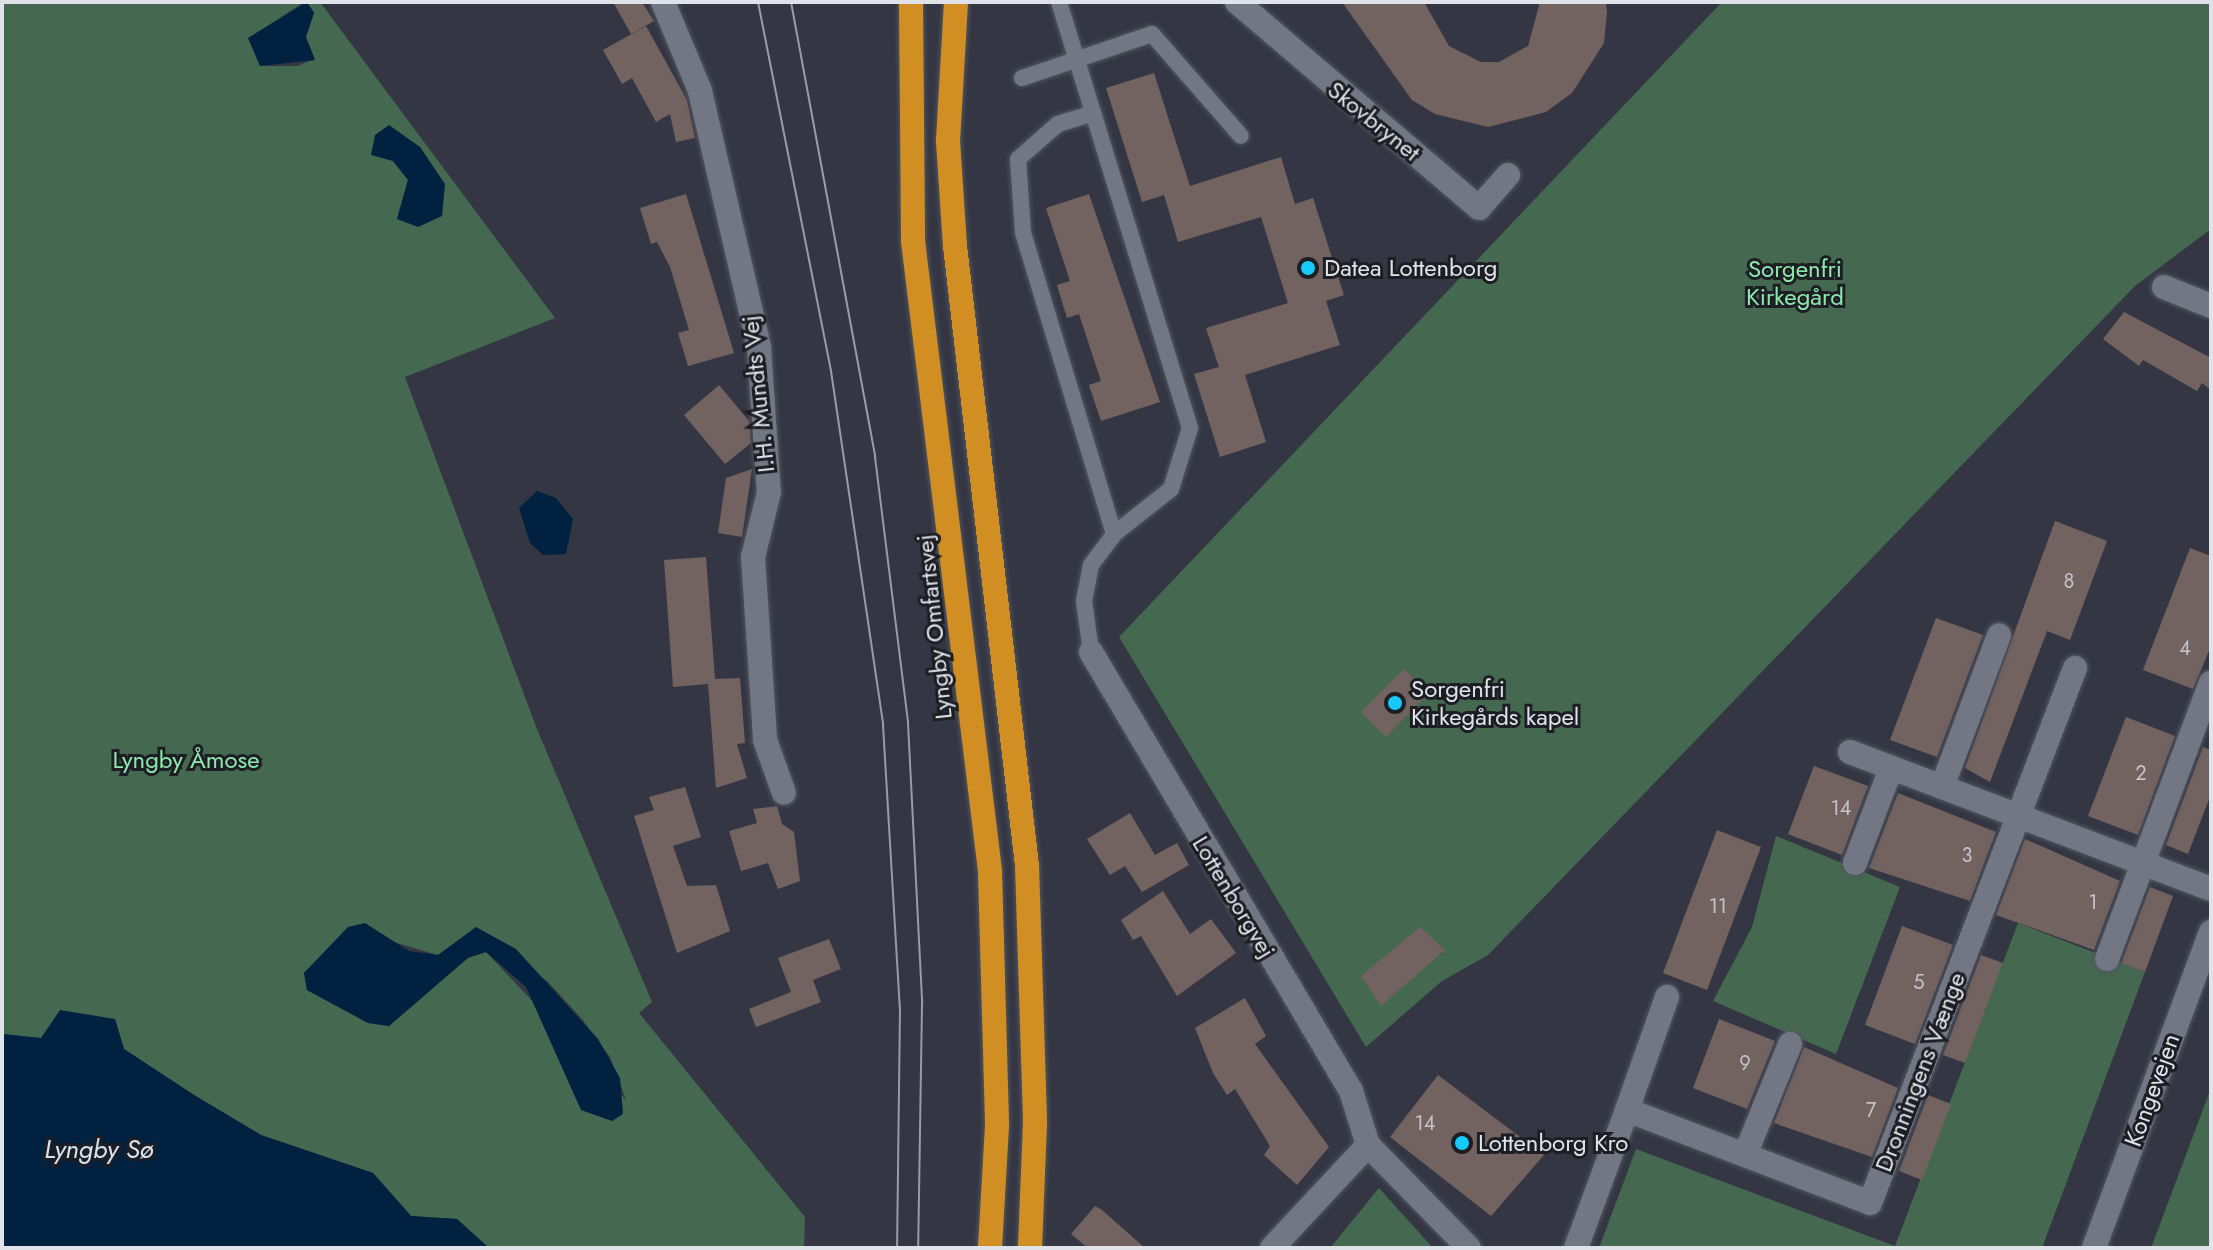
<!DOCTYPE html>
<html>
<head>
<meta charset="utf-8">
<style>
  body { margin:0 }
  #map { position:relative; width:2213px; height:1250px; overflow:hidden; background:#343743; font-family:Jost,sans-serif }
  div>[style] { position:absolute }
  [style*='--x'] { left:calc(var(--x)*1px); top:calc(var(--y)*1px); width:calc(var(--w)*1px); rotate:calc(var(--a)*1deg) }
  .green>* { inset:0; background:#456851 }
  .water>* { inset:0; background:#002240 }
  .building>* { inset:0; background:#736360 }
  .roads { filter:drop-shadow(0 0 2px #52555f) drop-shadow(0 0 2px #52555f) }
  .lane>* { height:16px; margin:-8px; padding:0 8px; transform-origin:8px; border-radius:8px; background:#737784 }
  .street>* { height:24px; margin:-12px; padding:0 12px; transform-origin:12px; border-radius:12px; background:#737784 }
  .secondary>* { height:24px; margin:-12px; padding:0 12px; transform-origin:12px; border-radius:12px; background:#737784 }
  .highway>* { height:24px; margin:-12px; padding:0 12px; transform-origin:12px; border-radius:12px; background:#d18f23 }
  .tram>* { height:2px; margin:-1px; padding:0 1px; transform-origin:1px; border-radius:1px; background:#999ba5 }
  .dots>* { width:22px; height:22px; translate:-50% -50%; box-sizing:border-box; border:4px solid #1d1e24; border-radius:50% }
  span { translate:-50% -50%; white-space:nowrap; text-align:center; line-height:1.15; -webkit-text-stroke:6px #1d1e24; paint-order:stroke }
  .number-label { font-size:20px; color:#c6c3c8 }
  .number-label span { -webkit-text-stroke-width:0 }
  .street-label { font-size:24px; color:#e1e3eb }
  .poi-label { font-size:24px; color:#e1e3eb }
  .left { translate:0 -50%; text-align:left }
  .park-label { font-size:24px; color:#8ee8ae }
  .water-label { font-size:26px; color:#d5e3f0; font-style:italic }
  .frame { position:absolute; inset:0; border:4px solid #e1e3eb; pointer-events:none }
</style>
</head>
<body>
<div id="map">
  <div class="green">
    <div style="clip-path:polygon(evenodd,2px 2px,304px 2px,249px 38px,260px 66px,297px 66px,315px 59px,305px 37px,314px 13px,307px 2px,320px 2px,555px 318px,405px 377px,537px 729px,652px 1002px,639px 1013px,805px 1217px,804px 1248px,489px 1248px,457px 1219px,411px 1216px,373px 1173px,261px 1135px,194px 1095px,124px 1049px,115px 1019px,90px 1017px,41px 1038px,2px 1034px,2px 2px,420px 147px,431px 165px,397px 219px,408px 180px,393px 161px,420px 147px,2px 2px,476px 928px,548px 982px,582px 1019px,610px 1057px,626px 1100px,486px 952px,468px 957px,389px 1026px,368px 1023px,307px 990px,304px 973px,326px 952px,390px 941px,438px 955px,476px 928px)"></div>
    <div style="clip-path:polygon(1722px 2px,2211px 2px,2211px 229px,2135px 286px,1488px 955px,1442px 981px,1366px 1047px,1119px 637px)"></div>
    <div style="clip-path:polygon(1776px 836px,1900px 887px,1836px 1054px,1713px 1001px,1752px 927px)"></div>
    <div style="clip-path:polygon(2018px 923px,2145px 972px,2042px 1248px,1599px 1248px,1636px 1149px,1895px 1246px)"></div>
    <div style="clip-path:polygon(2211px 1088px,2211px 1248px,2151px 1248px)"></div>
    <div style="clip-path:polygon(1379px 1188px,1433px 1248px,1330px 1248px)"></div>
  </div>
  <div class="water">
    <div style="clip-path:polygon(307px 2px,314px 13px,306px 37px,315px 60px,260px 66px,248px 38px)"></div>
    <div style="clip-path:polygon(389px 125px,420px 147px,445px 184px,442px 216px,418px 227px,397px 219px,408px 180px,393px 161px,371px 155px,375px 135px)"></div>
    <div style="clip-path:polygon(537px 491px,556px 498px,573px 519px,566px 554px,543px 555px,530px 543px,519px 508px)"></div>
    <div style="clip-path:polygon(365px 923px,409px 951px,438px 955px,476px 927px,516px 949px,598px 1039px,620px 1078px,623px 1114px,612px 1121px,581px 1110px,526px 987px,486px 952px,468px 958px,389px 1026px,368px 1023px,307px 990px,304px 973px,348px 927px)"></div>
    <div style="clip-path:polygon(60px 1010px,115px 1019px,124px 1049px,194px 1095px,261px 1135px,373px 1173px,411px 1216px,457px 1219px,489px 1248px,2px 1248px,2px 1034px,41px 1038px)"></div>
  </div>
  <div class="building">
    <div style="clip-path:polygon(613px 2px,642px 2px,654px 21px,631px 34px)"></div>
    <div style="clip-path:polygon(1342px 2px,1424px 2px,1449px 46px,1481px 62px,1499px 62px,1528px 46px,1540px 2px,1606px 2px,1607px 12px,1604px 43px,1572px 93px,1546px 112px,1488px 127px,1435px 114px,1412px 100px)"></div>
    <div style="clip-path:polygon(646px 26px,687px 100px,695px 138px,676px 142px,670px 114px,656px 122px,632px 78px,622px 84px,603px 50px)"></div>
    <div style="clip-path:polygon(1154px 73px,1190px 186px,1281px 157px,1295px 204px,1313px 198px,1344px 295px,1326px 301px,1340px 345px,1245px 375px,1266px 442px,1220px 457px,1194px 374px,1219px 367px,1206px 328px,1288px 303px,1261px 217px,1178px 242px,1164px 195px,1142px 202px,1106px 88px)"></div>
    <div style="clip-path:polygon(686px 194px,734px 353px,688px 366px,678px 333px,689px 330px,670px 267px,657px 242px,651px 244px,640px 208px)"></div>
    <div style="clip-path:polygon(1089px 194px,1160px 402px,1101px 421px,1089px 385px,1101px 381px,1079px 314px,1067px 318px,1057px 285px,1070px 281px,1046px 208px)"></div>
    <div style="clip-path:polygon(2124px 312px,2211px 358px,2211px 390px,2202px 383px,2197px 391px,2143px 360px,2139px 366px,2103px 339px)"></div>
    <div style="clip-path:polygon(719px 385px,749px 421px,751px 443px,725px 464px,684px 415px)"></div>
    <div style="clip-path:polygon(752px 469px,742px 537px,718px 533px,726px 478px)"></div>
    <div style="clip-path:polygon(2055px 521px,2107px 541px,2070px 640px,2047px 631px,1990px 782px,1965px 768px)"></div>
    <div style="clip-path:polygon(2190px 548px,2211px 556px,2211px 646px,2193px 689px,2143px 670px)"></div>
    <div style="clip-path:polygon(706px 557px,715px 679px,740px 678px,745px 743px,737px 744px,747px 778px,716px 788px,708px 684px,673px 687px,664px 560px)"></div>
    <div style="clip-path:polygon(1936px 618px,1983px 635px,1937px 757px,1890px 740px)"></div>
    <div style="clip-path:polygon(1404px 669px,1429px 693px,1386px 737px,1361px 712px)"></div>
    <div style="clip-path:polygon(2126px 717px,2175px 736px,2138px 835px,2088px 816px)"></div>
    <div style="clip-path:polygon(2203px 747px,2211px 750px,2211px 794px,2188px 854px,2166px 845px)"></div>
    <div style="clip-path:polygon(1814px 766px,1868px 786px,1842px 855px,1788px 834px)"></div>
    <div style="clip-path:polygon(685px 787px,701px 837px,673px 846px,687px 886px,716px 885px,730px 931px,677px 953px,634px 816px,654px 810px,649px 797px)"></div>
    <div style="clip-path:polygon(1898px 793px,1996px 832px,1970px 901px,1869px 868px)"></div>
    <div style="clip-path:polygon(777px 806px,782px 824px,794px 832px,800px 881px,778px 889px,768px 863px,741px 871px,729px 831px,757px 823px,753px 809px)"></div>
    <div style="clip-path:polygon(1130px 813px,1155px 855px,1177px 843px,1189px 865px,1142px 892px,1125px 866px,1110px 875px,1087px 839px)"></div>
    <div style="clip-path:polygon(1717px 830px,1761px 847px,1707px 990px,1663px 973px)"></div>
    <div style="clip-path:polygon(2025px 839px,2120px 881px,2094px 950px,1996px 915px)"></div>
    <div style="clip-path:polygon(2150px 887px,2173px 896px,2145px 972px,2121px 963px)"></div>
    <div style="clip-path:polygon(1163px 891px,1190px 934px,1211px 919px,1236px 953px,1177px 996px,1141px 936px,1133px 940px,1121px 920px)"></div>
    <div style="clip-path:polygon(1902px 926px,1953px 945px,1915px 1044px,1865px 1025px)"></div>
    <div style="clip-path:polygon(1420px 927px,1445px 950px,1381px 1006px,1361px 976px)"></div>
    <div style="clip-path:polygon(829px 939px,841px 969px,813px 980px,821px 1002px,756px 1027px,749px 1009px,791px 992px,778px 958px)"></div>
    <div style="clip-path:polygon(1981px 955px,2003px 963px,1965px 1063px,1943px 1055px)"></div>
    <div style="clip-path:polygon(1245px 998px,1266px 1036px,1255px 1044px,1329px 1147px,1297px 1185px,1264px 1155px,1270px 1146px,1235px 1089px,1227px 1095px,1213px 1073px,1195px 1028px)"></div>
    <div style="clip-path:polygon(1719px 1019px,1775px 1041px,1747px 1109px,1693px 1088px)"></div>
    <div style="clip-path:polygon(1804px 1047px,1898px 1088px,1872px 1157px,1774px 1123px)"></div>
    <div style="clip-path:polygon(1438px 1075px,1544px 1155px,1491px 1216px,1390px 1137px)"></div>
    <div style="clip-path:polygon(1928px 1095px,1951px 1104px,1922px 1180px,1899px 1171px)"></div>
    <div style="clip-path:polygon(1095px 1206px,1102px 1210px,1145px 1248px,1088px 1248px,1071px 1234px)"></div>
  </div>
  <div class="roads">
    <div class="lane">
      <div style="--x:1059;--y:2;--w:446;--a:72.9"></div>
      <div style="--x:1190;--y:428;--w:64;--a:107.3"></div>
      <div style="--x:1171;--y:489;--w:73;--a:141.7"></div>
      <div style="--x:1022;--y:78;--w:137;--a:-18.7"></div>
      <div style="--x:1152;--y:34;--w:135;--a:48.9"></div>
      <div style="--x:1091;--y:652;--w:51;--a:-97.8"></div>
      <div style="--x:1084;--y:601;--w:37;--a:-79"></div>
      <div style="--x:1091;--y:565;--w:39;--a:-53"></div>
      <div style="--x:1114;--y:534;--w:315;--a:-106.8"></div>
      <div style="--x:1023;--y:232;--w:73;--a:-93.9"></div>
      <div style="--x:1018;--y:159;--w:53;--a:-41.2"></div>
      <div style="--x:1058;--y:124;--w:37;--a:-17"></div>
    </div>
    <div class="street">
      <div style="--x:663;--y:2;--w:96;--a:67.4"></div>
      <div style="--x:700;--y:91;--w:263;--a:77"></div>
      <div style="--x:759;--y:347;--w:145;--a:86.1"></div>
      <div style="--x:769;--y:492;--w:67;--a:103.8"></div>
      <div style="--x:753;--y:557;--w:183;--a:86.2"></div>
      <div style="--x:765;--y:740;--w:56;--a:70.3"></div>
      <div style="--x:1237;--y:2;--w:318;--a:40.4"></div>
      <div style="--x:1479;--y:208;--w:44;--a:-48.7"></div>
      <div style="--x:2164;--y:287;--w:51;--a:22"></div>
      <div style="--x:1091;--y:652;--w:510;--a:59.36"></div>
      <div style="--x:1351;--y:1091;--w:57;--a:72.5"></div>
      <div style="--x:1368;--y:1145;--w:144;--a:45.6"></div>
      <div style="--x:1850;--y:752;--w:386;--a:20.8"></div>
      <div style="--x:1942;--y:787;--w:162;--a:-69.4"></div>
      <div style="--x:1855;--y:863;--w:102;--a:-69.2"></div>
      <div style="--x:2107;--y:959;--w:295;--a:-69.4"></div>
      <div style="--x:1627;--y:1110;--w:120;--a:-70.5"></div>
      <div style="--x:1745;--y:1155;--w:120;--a:-67.9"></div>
      <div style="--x:1272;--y:1248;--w:141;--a:-47"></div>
      <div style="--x:1576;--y:1248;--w:147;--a:-69.7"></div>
      <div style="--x:1627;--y:1110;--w:260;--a:20.9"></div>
      <div style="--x:1870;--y:1203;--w:573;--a:-69.03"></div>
    </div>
    <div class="secondary">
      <div style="--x:2094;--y:1248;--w:337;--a:-69.7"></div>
    </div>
    <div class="highway">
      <div style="--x:911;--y:2;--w:239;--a:89.5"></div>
      <div style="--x:913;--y:241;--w:635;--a:83.03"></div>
      <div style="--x:990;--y:871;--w:255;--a:88.4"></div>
      <div style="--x:997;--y:1126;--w:122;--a:93.3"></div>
      <div style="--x:956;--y:2;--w:139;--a:93.3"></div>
      <div style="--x:948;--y:141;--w:105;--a:86.2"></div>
      <div style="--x:955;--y:246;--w:623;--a:83.37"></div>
      <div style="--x:1027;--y:865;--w:258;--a:88.2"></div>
      <div style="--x:1035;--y:1123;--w:125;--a:92.3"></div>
    </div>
  </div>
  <div class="tram">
    <div style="--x:758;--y:2;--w:376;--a:78.8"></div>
    <div style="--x:831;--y:371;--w:358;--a:81.6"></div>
    <div style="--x:883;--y:725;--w:283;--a:86.6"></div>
    <div style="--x:900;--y:1007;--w:241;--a:90.7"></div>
    <div style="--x:791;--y:2;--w:463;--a:79.5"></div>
    <div style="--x:875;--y:457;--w:268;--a:82.9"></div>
    <div style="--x:908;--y:723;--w:281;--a:87.1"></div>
    <div style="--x:922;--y:1004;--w:244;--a:90.9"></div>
  </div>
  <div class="dots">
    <div style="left:1308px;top:268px;background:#16cafb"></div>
    <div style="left:1395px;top:703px;background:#16cafb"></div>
    <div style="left:1462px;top:1143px;background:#16cafb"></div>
  </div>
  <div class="number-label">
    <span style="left:2069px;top:581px">8</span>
    <span style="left:2185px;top:648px">4</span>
    <span style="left:2141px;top:773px">2</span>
    <span style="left:1841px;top:808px">14</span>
    <span style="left:1967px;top:855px">3</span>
    <span style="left:2093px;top:902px">1</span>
    <span style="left:1718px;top:906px">11</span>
    <span style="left:1919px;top:982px">5</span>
    <span style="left:1745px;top:1063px">9</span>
    <span style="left:1871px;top:1110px">7</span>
    <span style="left:1425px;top:1123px">14</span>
  </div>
  <div class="street-label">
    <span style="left:1374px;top:121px;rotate:39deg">Skovbrynet</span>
    <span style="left:758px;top:394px;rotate:-96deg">I.H. Mundts Vej</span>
    <span style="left:934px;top:627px;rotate:-96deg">Lyngby Omfartsvej</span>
    <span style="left:1234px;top:897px;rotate:59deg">Lottenborgvej</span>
    <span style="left:1920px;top:1072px;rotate:-69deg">Dronningens Vænge</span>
    <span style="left:2152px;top:1090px;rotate:-70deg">Kongevejen</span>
  </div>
  <div class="poi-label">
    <span class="left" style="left:1324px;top:268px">Datea Lottenborg</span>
    <span class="left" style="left:1411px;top:703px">Sorgenfri<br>Kirkegårds kapel</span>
    <span class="left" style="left:1478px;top:1143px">Lottenborg Kro</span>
  </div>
  <div class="park-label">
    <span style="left:1795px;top:283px">Sorgenfri<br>Kirkegård</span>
    <span style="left:186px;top:760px">Lyngby Åmose</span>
  </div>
  <div class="water-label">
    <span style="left:99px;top:1150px">Lyngby Sø</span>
  </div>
  <div class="frame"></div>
</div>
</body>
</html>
